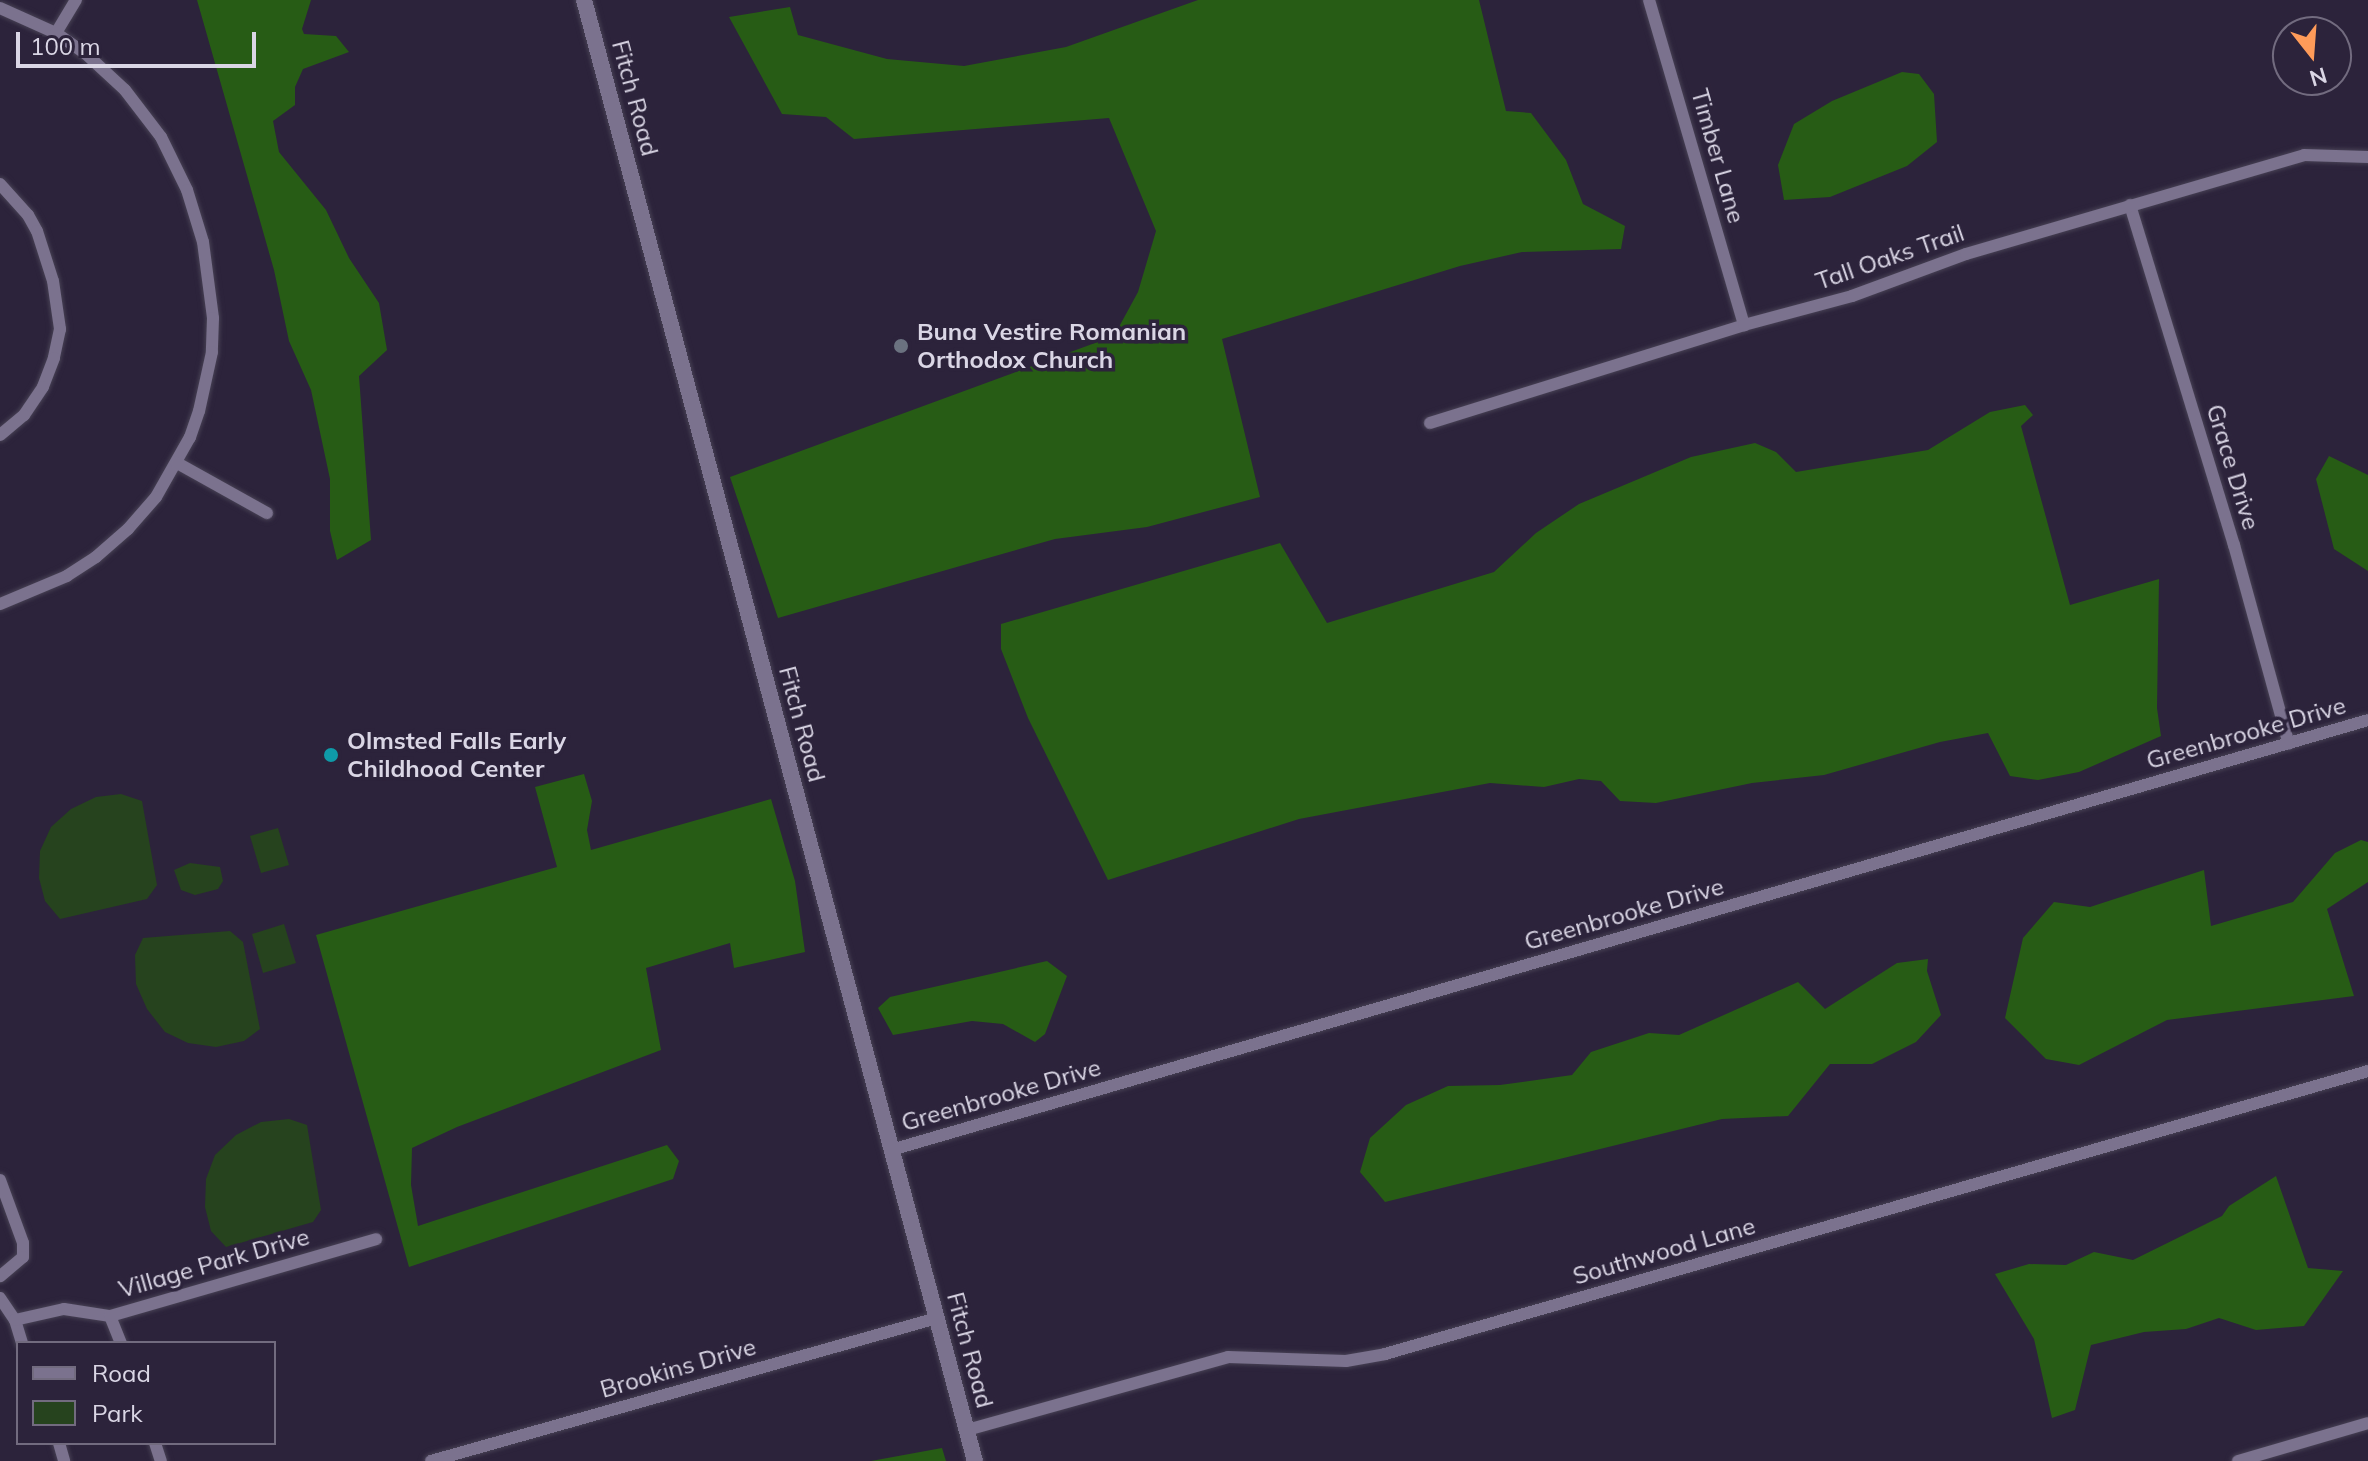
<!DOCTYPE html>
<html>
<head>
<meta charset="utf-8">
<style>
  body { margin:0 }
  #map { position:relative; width:2368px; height:1461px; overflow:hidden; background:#2c233b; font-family:Mulish,sans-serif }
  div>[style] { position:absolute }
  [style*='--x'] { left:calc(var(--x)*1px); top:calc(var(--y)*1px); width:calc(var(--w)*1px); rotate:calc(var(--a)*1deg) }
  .green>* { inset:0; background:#26431e }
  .forest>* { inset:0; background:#275c15 }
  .roads { filter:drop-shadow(0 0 2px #474154) drop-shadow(0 0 2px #474154) }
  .minor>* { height:12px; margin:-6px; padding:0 6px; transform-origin:6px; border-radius:6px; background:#7b728e }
  .tertiary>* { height:16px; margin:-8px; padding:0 8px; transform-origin:8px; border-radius:8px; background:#7b728e }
  .dots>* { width:22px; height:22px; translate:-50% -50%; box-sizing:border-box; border:4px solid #2c233b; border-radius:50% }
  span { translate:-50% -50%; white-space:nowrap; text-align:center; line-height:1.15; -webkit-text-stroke:7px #2c233b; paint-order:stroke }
  .street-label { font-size:24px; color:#dad6e5 }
  .poi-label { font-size:24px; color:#dad6e5; font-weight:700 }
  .left { translate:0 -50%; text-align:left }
  .legend { position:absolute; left:16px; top:1341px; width:260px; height:104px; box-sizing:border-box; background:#2c233b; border:2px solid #726b7f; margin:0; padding:10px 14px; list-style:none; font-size:24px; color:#dad6e5 }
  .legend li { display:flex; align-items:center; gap:16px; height:40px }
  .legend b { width:40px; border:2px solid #726b7f }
  .north { position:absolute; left:2272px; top:16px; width:80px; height:80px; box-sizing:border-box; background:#2c233b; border:2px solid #726b7f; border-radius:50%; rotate:163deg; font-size:22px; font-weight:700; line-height:32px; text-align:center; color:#dad6e5 }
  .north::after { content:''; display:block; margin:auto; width:28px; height:36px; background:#fe9b59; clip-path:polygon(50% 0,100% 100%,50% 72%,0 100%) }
  .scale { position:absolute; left:16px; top:32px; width:240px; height:36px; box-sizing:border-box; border:4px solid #dad6e5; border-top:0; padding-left:10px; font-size:24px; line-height:28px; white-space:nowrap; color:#dad6e5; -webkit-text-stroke:6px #2c233b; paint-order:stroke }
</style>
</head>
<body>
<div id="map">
  <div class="green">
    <div style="clip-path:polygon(121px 794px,142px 801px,157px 885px,147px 899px,60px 919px,45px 901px,39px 878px,40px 851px,51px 827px,71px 809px,96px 797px)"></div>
    <div style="clip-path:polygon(278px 828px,289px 865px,261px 873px,250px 836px)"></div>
    <div style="clip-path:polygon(190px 863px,220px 867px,223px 881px,218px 889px,195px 895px,181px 890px,174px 870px)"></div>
    <div style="clip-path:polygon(284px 924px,296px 963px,263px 973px,252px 934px)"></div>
    <div style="clip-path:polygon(230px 931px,243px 942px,260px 1029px,244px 1041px,216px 1047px,188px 1043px,165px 1032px,147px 1009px,136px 984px,135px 955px,143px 938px)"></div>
    <div style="clip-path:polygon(289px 1119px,307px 1125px,321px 1210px,313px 1222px,226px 1247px,211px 1231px,205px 1207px,206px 1179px,215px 1155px,236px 1135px,261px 1122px)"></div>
  </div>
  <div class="forest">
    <div style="clip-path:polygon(197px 0,311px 0,302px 29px,304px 34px,336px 36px,349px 52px,303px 69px,295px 87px,295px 105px,273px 121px,279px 152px,326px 210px,349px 258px,379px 303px,387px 350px,359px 376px,371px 540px,337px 560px,330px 531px,330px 479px,311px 390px,289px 341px,274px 270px)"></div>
    <div style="clip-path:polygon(1198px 0,1479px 0,1506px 111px,1531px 113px,1566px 160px,1583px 204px,1625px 226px,1621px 249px,1522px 252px,1460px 266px,1222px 339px,1260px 497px,1147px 527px,1055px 539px,778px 618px,730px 477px,1114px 336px,1138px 292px,1156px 231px,1109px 118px,854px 139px,826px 117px,782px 114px,729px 17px,790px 7px,798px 35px,887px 59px,964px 66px,1066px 47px)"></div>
    <div style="clip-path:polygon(1902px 72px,1919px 74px,1934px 94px,1937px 142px,1907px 166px,1830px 197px,1784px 200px,1778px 165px,1794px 124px,1832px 101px)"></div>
    <div style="clip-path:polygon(2025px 405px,2033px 415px,2021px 426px,2070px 605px,2159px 579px,2157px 708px,2161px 736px,2079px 772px,2038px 780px,2010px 776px,1988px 733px,1940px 742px,1824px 775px,1752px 783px,1656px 803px,1620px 801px,1601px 781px,1579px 779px,1544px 787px,1490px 783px,1299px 819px,1108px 880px,1028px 718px,1001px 649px,1001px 624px,1280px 543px,1327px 623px,1494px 572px,1536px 533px,1579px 504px,1691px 457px,1755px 443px,1776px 452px,1796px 472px,1928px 450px,1990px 412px)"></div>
    <div style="clip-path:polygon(2329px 456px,2368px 475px,2368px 571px,2334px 549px,2316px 479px)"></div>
    <div style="clip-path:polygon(584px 774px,592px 801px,587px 830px,591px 850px,771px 799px,795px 881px,805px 952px,734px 968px,730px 943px,646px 968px,661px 1050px,457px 1127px,412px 1148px,411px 1185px,418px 1226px,667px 1145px,679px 1161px,673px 1179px,409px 1267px,316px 935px,557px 867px,535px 787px)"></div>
    <div style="clip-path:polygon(2361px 840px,2368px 842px,2368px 882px,2327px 909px,2354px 996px,2167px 1020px,2079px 1065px,2046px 1059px,2005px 1018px,2023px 938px,2054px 902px,2090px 907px,2204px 870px,2211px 926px,2293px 902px,2335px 853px)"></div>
    <div style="clip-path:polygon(1928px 959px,1927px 971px,1941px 1015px,1916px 1042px,1872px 1064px,1830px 1064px,1788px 1116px,1722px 1119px,1385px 1202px,1360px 1172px,1370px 1138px,1406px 1105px,1448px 1086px,1500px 1085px,1572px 1075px,1591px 1052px,1649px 1033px,1679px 1035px,1798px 982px,1825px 1009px,1897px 963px)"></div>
    <div style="clip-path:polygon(1047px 961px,1067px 976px,1045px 1034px,1035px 1042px,1003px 1024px,972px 1021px,893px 1035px,878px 1008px,890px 997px)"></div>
    <div style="clip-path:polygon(2276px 1176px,2308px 1268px,2343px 1271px,2304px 1326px,2256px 1330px,2219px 1318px,2186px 1329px,2144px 1332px,2091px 1345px,2075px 1410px,2052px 1418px,2034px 1339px,1995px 1274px,2029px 1264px,2066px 1265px,2094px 1252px,2133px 1260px,2222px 1216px,2229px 1206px)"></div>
    <div style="clip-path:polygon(942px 1448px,946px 1461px,871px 1461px)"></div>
  </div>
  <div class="roads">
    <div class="minor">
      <div style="--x:1649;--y:0;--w:339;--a:73.7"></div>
      <div style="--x:0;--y:8;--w:61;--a:24.1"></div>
      <div style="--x:56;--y:33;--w:35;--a:35"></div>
      <div style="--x:85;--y:53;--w:54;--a:42.8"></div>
      <div style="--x:125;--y:90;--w:59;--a:52.5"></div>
      <div style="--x:161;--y:137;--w:59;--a:63.9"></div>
      <div style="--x:187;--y:190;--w:54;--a:72.9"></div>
      <div style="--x:203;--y:242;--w:77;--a:82.5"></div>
      <div style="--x:213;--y:318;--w:34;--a:92"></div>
      <div style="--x:212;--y:352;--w:60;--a:102.4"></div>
      <div style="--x:199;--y:411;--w:28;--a:109"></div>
      <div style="--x:190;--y:437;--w:69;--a:119.5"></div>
      <div style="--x:156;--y:497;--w:43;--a:131.2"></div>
      <div style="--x:128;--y:529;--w:43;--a:138.8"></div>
      <div style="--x:96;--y:557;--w:35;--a:147"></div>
      <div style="--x:67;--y:576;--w:73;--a:157.3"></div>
      <div style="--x:56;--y:33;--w:39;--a:-59"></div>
      <div style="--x:0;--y:184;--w:42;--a:47.9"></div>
      <div style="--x:28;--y:215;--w:18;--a:61"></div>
      <div style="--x:37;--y:231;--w:52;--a:72.3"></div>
      <div style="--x:53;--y:281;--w:49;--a:81.7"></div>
      <div style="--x:60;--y:329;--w:30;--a:102"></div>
      <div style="--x:54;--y:358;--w:31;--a:111"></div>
      <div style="--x:43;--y:387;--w:34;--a:124"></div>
      <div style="--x:24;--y:415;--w:31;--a:140"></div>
      <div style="--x:2130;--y:205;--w:356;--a:73"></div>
      <div style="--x:2234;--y:545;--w:206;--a:74.6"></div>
      <div style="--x:1430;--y:423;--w:329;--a:-17.3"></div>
      <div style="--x:1744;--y:325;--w:112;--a:-15"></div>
      <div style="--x:1852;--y:296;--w:121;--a:-20.2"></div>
      <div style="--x:1966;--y:254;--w:352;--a:-16.3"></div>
      <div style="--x:2304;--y:155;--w:64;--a:1.8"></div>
      <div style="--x:177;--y:463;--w:103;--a:29.1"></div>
      <div style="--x:891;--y:1150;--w:1538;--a:-16.23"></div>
      <div style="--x:0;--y:1180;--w:67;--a:69.9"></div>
      <div style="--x:23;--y:1243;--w:14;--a:90"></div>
      <div style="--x:23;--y:1257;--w:30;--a:140"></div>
      <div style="--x:0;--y:1298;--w:27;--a:56"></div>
      <div style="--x:15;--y:1320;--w:24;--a:73"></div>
      <div style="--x:110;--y:1316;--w:29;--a:68"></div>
      <div style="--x:15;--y:1320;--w:50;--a:-12.7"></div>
      <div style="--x:64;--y:1309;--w:47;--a:8.7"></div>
      <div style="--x:110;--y:1316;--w:277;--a:-16.1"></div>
      <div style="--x:967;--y:1430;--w:271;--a:-15.6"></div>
      <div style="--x:1228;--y:1357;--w:118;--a:1.9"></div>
      <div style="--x:1346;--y:1361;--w:40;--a:-10"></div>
      <div style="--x:1385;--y:1354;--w:1023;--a:-16.06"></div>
      <div style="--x:59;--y:1443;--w:19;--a:74"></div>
      <div style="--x:155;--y:1443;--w:19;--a:72"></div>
      <div style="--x:431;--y:1461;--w:526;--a:-15.78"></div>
      <div style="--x:2238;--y:1461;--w:135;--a:-16.3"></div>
    </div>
    <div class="tertiary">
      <div style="--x:584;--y:0;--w:1512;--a:75.02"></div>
    </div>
  </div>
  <div class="dots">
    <div style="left:901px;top:346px;background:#6b7280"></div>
    <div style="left:331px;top:755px;background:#0f9aa8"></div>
  </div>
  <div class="street-label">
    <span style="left:635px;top:98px;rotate:75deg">Fitch Road</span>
    <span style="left:1718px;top:156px;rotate:74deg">Timber Lane</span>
    <span style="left:1890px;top:257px;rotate:-19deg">Tall Oaks Trail</span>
    <span style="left:2233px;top:467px;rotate:73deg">Grace Drive</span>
    <span style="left:802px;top:724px;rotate:75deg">Fitch Road</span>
    <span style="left:2246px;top:733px;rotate:-16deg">Greenbrooke Drive</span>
    <span style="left:1624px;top:914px;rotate:-16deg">Greenbrooke Drive</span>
    <span style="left:1001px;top:1095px;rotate:-16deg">Greenbrooke Drive</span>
    <span style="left:1664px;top:1251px;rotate:-16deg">Southwood Lane</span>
    <span style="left:214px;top:1263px;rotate:-16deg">Village Park Drive</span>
    <span style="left:970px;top:1350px;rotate:75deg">Fitch Road</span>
    <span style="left:678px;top:1368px;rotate:-16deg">Brookins Drive</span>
  </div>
  <div class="poi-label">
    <span class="left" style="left:917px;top:346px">Buna Vestire Romanian<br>Orthodox Church</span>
    <span class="left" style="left:347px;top:755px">Olmsted Falls Early<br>Childhood Center</span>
  </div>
  <ul class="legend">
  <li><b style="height:10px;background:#7b728e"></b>Road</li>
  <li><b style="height:22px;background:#26431e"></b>Park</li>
  </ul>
  <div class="north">N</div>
  <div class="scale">100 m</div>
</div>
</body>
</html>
